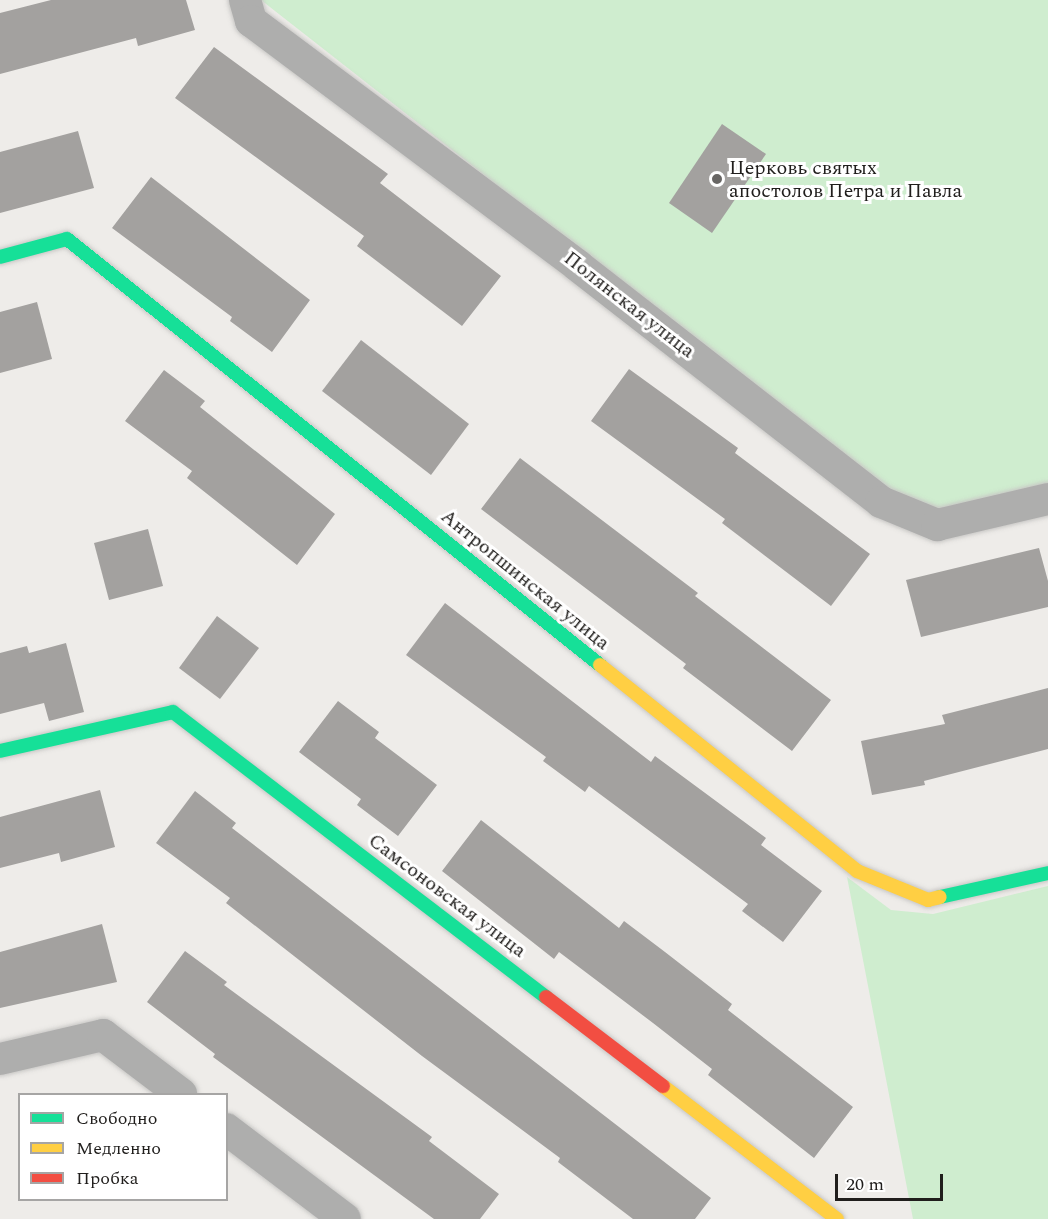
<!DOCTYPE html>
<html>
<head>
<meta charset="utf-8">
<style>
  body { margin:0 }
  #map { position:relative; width:1048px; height:1219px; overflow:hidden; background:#eeece9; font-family:Spectral,serif }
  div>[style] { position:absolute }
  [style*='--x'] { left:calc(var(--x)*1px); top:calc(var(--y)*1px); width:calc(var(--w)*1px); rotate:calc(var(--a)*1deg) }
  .green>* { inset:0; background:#cfedcf }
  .building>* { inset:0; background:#a3a19f }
  .roads { filter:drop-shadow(0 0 2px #c8c7c5) drop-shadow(0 0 2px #c8c7c5) }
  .street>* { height:32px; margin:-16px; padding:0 16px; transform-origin:16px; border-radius:16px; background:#aeaead }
  .fast>* { height:14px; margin:-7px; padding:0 7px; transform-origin:7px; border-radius:7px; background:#16e098 }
  .slow>* { height:14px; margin:-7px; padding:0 7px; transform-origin:7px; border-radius:7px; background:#ffcf43 }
  .jam>* { height:14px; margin:-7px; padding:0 7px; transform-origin:7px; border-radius:7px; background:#f24e42 }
  .dots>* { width:16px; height:16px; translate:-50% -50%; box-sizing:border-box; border:3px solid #fff; border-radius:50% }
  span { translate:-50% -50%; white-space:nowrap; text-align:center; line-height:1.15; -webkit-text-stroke:6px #fff; paint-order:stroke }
  .poi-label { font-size:20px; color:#201e1c }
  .left { translate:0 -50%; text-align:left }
  .street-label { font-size:20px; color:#201e1c }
  .legend { position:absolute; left:18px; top:1093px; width:210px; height:108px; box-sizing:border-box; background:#fff; border:2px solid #a6a5a4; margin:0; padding:8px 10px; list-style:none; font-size:18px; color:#201e1c }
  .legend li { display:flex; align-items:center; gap:12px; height:30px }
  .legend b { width:30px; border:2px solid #a6a5a4 }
  .scale { position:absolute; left:835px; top:1174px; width:108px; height:27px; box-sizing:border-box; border:3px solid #201e1c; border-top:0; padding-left:8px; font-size:18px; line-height:21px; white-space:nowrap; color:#201e1c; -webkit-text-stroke:4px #fff; paint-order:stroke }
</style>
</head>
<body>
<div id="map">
  <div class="green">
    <div style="clip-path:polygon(261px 0,1048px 0,1048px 486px,937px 511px,890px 493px)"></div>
    <div style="clip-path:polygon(847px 877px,891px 910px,933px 914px,1048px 886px,1048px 1219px,913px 1219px)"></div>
  </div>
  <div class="building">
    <div style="clip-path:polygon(51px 0,186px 0,195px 30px,138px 46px,136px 38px,0 74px,0 13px)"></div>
    <div style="clip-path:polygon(214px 47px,388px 174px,380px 183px,501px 276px,462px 326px,357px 246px,364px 236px,175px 98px)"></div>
    <div style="clip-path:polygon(722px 124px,766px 154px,712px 233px,669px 203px)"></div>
    <div style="clip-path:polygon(78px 131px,94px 188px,0 213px,0 152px)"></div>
    <div style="clip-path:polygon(151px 177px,310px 300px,272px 352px,230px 321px,232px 317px,112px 228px)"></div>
    <div style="clip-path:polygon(37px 302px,52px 359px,0 373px,0 312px)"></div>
    <div style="clip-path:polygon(361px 340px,469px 424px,431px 475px,322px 391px)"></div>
    <div style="clip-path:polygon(629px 369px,738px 448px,735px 453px,870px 554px,831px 606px,722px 523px,725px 519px,591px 421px)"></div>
    <div style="clip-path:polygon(164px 370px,205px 401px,200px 407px,335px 514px,297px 565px,187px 478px,192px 471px,125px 421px)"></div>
    <div style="clip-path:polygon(520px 458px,698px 593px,695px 596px,831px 700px,792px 751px,683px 668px,686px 664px,481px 509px)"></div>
    <div style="clip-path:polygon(148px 529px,163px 586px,109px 600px,94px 543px)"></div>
    <div style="clip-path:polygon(1039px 548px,1048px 581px,1048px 607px,921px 637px,906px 580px)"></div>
    <div style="clip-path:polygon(445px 603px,651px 762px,655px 756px,766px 838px,761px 845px,822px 891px,783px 942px,742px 911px,748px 904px,589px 786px,585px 792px,543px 761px,546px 757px,406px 655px)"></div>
    <div style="clip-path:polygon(217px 616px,259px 648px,220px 699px,179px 668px)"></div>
    <div style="clip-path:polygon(66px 643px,84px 712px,49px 721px,44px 703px,0 714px,0 653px,27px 646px,29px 653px)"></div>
    <div style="clip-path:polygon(1048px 688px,1048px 749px,924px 781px,925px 785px,872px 795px,861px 741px,945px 724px,942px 715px)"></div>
    <div style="clip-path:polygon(338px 701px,379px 732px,375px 738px,437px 785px,398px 836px,357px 805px,361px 799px,299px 752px)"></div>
    <div style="clip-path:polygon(100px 790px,115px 847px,61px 862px,59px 853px,0 868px,0 817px)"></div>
    <div style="clip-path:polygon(195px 791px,236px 823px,232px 828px,711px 1198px,695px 1219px,633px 1219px,558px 1162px,560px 1158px,422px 1056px,226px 903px,230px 898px,156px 843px)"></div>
    <div style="clip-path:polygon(481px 820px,619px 928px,624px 921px,665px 952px,732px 1004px,728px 1010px,853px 1107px,814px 1158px,708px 1075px,712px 1069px,653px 1023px,559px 952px,554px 959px,442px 871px)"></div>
    <div style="clip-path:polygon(102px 924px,117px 982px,0 1008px,0 952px)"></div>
    <div style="clip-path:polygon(185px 951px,227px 982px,224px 985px,432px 1137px,429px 1141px,499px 1194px,480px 1219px,434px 1219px,213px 1057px,215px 1054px,147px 1002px)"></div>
  </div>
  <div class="roads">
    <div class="street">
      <div style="--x:245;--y:0;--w:22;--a:74"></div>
      <div style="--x:251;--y:21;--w:409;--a:36.8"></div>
      <div style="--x:578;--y:266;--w:384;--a:37.9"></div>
      <div style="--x:881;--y:502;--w:61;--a:22.3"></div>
      <div style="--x:937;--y:525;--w:114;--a:-13.2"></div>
      <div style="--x:0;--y:1059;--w:106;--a:-13.1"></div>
      <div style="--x:103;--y:1035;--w:98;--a:37.1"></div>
      <div style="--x:226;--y:1129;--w:149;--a:37.1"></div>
    </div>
    <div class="fast">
      <div style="--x:0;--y:257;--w:69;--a:-15"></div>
      <div style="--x:67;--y:239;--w:682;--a:38.63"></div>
      <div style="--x:0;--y:751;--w:177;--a:-12.7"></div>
      <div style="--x:173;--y:712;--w:469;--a:37.4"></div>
      <div style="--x:940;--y:897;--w:111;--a:-12.5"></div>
    </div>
    <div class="slow">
      <div style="--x:600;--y:665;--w:329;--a:38.7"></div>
      <div style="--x:857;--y:871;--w:77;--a:22.2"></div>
      <div style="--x:928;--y:900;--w:12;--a:-14"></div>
      <div style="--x:663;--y:1086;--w:219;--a:37.4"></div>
    </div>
    <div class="jam">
      <div style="--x:546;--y:997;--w:147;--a:37.3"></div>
    </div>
  </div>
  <div class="dots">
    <div style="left:717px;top:179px;background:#686664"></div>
  </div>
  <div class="poi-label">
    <span class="left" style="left:729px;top:180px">Церковь святых<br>апостолов Петра и Павла</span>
  </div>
  <div class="street-label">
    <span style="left:629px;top:305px;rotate:38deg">Полянская улица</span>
    <span style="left:525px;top:580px;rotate:39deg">Антропшинская улица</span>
    <span style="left:447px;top:896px;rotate:37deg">Самсоновская улица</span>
  </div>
  <ul class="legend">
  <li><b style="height:8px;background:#16e098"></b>Свободно</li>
  <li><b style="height:8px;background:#ffcf43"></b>Медленно</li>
  <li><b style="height:8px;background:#f24e42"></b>Пробка</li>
  </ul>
  <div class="scale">20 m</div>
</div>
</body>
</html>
